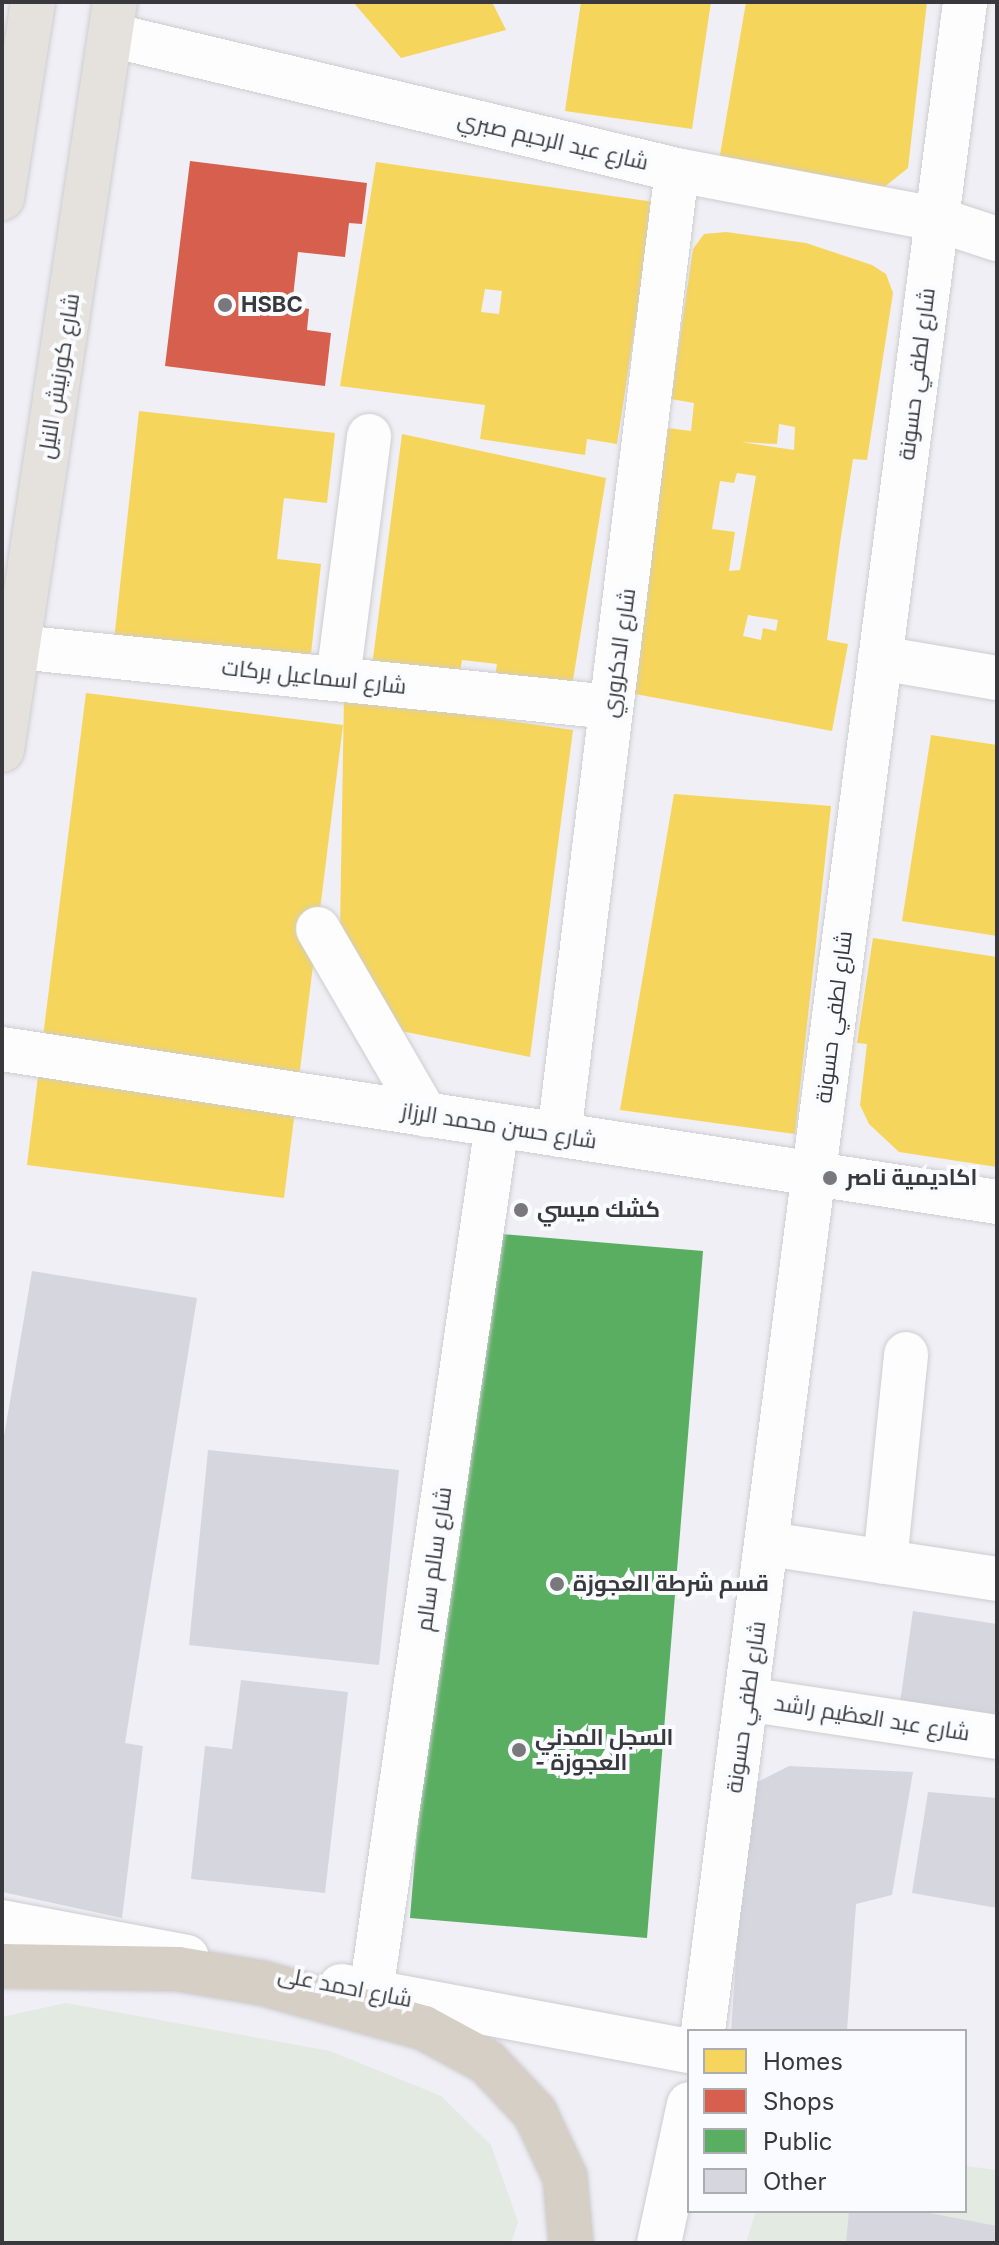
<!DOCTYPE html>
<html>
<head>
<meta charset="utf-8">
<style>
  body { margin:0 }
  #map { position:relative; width:999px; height:2245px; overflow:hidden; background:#efeff5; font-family:Inter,Cairo,sans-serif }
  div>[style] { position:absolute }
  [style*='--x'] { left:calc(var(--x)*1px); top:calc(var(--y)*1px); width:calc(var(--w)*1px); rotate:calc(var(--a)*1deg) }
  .green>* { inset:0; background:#e2eae1 }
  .homes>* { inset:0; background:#f6d55c }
  .shops>* { inset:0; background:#d6604d }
  .public>* { inset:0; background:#5aae61 }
  .building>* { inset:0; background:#d6d6df }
  .roads { filter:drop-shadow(0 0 2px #cdcdd1) drop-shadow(0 0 2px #cdcdd1) }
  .minor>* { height:44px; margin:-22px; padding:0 22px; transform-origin:22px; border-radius:22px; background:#fdfdfe }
  .major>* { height:44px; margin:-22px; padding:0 22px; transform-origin:22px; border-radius:22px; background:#e5e1dc }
  .highway>* { height:44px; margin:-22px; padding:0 22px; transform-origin:22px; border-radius:22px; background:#d5cfc5 }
  .dots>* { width:22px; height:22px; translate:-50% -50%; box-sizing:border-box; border:4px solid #fafbff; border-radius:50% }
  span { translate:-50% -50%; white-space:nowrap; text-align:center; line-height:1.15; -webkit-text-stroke:8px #fafbff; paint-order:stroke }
  .street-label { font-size:22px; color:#39393d }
  .poi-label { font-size:22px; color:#39393d; font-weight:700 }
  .left { translate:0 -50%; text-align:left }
  .frame { position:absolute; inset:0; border:4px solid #39393d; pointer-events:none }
  .legend { position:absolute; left:687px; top:2029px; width:280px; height:184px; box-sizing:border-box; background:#fafbff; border:2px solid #adadb1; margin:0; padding:10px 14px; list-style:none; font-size:24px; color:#39393d }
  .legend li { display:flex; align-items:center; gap:16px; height:40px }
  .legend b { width:40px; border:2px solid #adadb1 }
</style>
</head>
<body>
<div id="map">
  <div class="green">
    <div style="clip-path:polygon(66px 2003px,330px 2051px,441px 2096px,491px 2145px,518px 2222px,511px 2243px,2px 2243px,2px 2017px)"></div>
    <div style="clip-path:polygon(965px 2166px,997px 2170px,997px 2243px,746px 2243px,756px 2211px,965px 2211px)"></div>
  </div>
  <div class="homes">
    <div style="clip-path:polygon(353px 2px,492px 2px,506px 30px,401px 58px)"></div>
    <div style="clip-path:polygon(581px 2px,711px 2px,692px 129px,565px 111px)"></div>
    <div style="clip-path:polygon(746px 2px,927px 2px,908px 168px,873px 196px,719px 161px)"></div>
    <div style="clip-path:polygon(evenodd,376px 162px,654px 202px,617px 444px,587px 439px,585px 455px,480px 439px,485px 405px,340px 386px,376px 162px,485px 289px,502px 291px,499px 314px,481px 312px,485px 289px)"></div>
    <div style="clip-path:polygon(evenodd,726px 232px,806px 243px,872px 265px,886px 274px,893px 293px,867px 460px,853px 459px,840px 543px,827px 640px,848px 644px,832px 731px,630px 693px,668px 428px,691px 431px,694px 403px,671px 399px,693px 249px,704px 234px,726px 232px,779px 424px,795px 427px,794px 450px,741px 442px,777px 444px,779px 424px,726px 232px,737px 473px,756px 476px,740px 570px,729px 571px,735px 532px,712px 529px,720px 481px,734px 483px,737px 473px,726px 232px,748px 615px,778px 620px,776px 631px,763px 628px,761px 640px,743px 636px,748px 615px)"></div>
    <div style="clip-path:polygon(139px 411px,335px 433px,327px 503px,284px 498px,277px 559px,321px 564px,309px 671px,113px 650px)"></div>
    <div style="clip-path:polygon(402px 434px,606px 478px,572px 686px,494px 683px,497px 664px,462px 660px,459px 678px,372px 666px)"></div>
    <div style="clip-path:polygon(86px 693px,343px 725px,284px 1198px,27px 1165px)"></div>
    <div style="clip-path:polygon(344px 697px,573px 730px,530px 1057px,401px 1031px,340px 930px)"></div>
    <div style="clip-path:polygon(931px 735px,997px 745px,997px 936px,902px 921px)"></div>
    <div style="clip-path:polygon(674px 794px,831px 806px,795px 1134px,620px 1110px)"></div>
    <div style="clip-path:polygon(873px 938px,997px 957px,997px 1167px,899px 1152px,869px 1124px,860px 1105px,867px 1044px,857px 1043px)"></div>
  </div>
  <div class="shops">
    <div style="clip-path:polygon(190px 161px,367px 183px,362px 224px,349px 223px,345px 257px,298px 252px,292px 306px,309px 309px,307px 330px,331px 333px,325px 386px,165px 366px)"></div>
  </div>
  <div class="public">
    <div style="clip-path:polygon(466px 1231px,703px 1251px,647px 1938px,410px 1918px)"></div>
  </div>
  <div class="building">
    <div style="clip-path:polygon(32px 1271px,197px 1298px,125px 1743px,143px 1746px,122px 1918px,2px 1892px,2px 1448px)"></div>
    <div style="clip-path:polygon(208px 1450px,399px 1470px,379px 1665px,189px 1645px)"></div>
    <div style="clip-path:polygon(913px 1611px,997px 1624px,997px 1732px,898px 1717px)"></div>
    <div style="clip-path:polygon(241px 1680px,348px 1692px,325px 1893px,191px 1879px,205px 1746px,232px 1749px)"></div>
    <div style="clip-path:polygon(789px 1766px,913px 1772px,892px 1895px,856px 1904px,847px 2031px,731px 2031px,748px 1787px)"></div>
    <div style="clip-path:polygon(928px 1792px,997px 1798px,997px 1908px,912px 1893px)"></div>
    <div style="clip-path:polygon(849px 2211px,919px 2211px,997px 2226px,997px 2243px,846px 2243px)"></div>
  </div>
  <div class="roads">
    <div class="minor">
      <div style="--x:111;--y:35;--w:582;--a:13.42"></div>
      <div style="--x:677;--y:170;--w:264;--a:10.7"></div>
      <div style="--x:936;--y:219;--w:64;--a:18.2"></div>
      <div style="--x:18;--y:647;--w:596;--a:5.78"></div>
      <div style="--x:880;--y:658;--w:119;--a:9.7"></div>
      <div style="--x:338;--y:679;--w:245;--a:-82.7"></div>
      <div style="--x:318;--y:929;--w:215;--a:59.9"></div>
      <div style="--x:2;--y:1049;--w:1007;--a:8.74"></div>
      <div style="--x:559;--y:1135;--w:972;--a:-83.03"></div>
      <div style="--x:769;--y:1544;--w:231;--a:8.7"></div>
      <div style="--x:885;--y:1562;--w:209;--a:-84.2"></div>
      <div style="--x:746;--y:1699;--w:254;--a:8.6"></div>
      <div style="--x:2;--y:1922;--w:188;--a:10.7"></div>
      <div style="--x:341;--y:1986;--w:354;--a:10.6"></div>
      <div style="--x:371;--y:1992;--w:876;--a:-81.73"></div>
      <div style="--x:703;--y:2031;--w:2046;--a:-82.64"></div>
      <div style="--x:659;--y:2243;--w:142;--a:-77.8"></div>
    </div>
    <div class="major">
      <div style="--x:2;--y:198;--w:198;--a:-81"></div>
      <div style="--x:2;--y:750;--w:756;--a:-81.41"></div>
    </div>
    <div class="highway">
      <div style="--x:2;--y:1966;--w:176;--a:1"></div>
      <div style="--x:178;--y:1969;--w:85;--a:9.5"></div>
      <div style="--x:262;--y:1983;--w:168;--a:15.5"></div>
      <div style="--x:424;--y:2028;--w:72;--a:28.4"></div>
      <div style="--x:487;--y:2062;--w:70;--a:46.7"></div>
      <div style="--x:535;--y:2113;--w:71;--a:64.9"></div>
      <div style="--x:565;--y:2177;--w:66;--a:84.8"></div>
    </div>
  </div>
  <div class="dots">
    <div style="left:225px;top:305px;background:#79797d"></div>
    <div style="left:830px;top:1178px;background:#79797d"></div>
    <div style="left:521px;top:1210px;background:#79797d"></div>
    <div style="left:557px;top:1584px;background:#79797d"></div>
    <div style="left:519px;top:1750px;background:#79797d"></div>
  </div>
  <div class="street-label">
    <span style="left:553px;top:141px;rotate:13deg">شارع عبد الرحيم صبري</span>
    <span style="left:917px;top:374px;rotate:-83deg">شارع لطفي حسونة</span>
    <span style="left:59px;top:376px;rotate:-81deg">شارع كورنيش النيل</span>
    <span style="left:619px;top:653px;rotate:-82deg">شارع الدكروري</span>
    <span style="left:314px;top:677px;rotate:6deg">شارع اسماعيل بركات</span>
    <span style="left:834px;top:1017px;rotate:-83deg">شارع لطفي حسونة</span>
    <span style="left:499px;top:1126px;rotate:9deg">شارع حسن محمد الرزاز</span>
    <span style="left:434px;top:1559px;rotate:-82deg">شارع سالم سالم</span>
    <span style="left:746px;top:1707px;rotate:-82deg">شارع لطفي حسونة</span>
    <span style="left:872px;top:1718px;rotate:9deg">شارع عبد العظيم راشد</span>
    <span style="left:345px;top:1987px;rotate:11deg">شارع احمد على</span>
  </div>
  <div class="poi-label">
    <span class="left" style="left:241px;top:305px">HSBC</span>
    <span class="left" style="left:846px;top:1178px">اكاديمية ناصر</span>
    <span class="left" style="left:537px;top:1210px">كشك ميسي</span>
    <span class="left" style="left:573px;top:1584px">قسم شرطة العجوزة</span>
    <span class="left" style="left:535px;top:1750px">السجل المدني<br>- العجوزة</span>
  </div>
  <div class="frame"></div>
  <ul class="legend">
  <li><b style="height:22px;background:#f6d55c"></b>Homes</li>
  <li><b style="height:22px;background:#d6604d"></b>Shops</li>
  <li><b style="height:22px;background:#5aae61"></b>Public</li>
  <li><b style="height:22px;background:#d6d6df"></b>Other</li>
  </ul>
</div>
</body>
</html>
